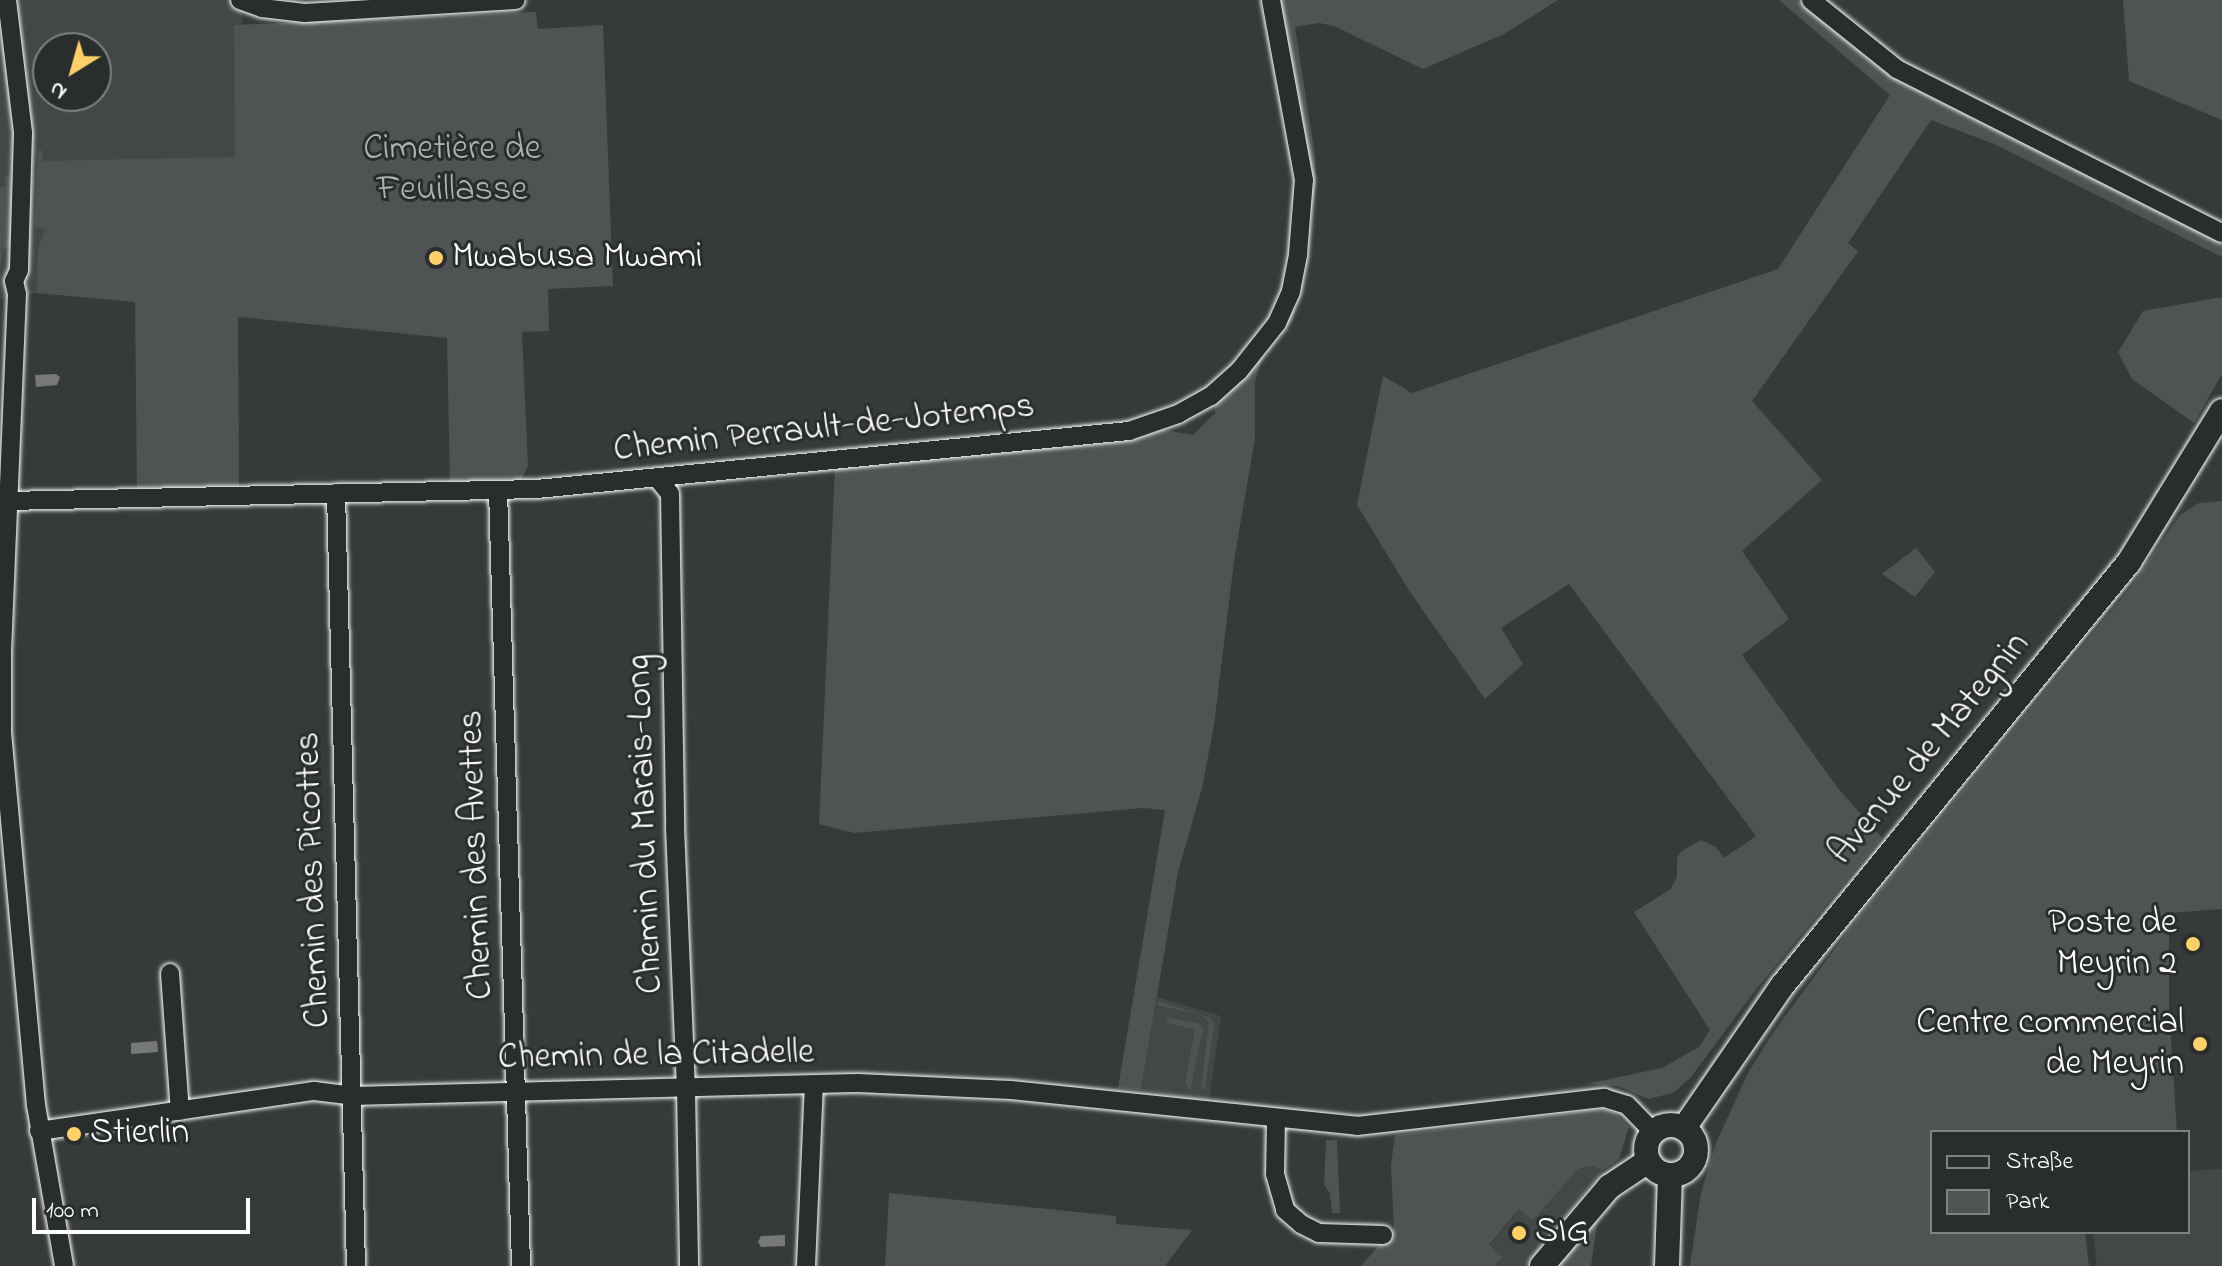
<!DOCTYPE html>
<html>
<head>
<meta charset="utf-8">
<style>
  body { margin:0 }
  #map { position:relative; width:2222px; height:1266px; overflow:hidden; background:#373a3b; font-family:"Indie Flower",sans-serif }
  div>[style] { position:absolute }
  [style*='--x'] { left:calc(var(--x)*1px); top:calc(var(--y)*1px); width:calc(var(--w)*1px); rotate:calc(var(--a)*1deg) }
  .built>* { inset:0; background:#444748 }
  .green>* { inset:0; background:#505354 }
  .water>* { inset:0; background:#767879 }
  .roads { filter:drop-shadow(0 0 2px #fff) drop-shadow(0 0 2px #fff) }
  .minor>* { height:18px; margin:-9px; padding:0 9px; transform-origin:9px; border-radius:9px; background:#2a2d2e }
  .major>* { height:24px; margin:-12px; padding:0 12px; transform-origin:12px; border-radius:12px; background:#2a2d2e }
  .major>.ring { margin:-12px; padding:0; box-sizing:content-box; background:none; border:24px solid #2a2d2e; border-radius:50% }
  .dots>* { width:22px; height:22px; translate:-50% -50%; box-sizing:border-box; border:4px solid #2a2d2e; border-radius:50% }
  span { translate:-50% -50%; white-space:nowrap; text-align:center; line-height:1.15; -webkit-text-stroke:6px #2a2d2e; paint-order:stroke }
  .park-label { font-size:36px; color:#b0b2b2 }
  .poi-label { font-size:36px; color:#fff }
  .left { translate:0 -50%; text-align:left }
  .right { translate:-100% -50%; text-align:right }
  .street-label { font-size:36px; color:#fff }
  .legend { position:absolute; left:1930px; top:1130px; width:260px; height:104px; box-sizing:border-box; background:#2a2d2e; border:2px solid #7f8182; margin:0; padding:10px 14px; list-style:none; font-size:24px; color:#fff }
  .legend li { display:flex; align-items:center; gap:16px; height:40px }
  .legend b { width:40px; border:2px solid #7f8182 }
  .north { position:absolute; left:32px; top:32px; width:80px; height:80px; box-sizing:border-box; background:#2a2d2e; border:2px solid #7f8182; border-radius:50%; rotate:217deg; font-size:22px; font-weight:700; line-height:32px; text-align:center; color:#fff }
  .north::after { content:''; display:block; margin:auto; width:28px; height:36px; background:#ffd166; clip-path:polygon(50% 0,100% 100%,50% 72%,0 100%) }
  .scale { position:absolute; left:32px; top:1198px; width:218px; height:36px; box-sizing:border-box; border:4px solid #fff; border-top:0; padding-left:10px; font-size:24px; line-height:28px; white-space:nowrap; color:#fff; -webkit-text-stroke:6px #2a2d2e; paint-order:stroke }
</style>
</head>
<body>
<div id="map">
  <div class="built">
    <div style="clip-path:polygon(evenodd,0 0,243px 0,235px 157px,50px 220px,38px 250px,36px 293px,0 300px,0 0,48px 48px,96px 48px,96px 96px,48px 96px,48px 48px)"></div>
    <div style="clip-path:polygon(1157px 997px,1221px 1016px,1209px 1100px,1141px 1090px)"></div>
    <div style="clip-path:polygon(1592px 1166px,1603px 1170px,1526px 1266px,1494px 1266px,1501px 1257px,1489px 1246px,1520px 1209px,1533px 1219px,1578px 1169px)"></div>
    <div style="clip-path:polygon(2222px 1169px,2222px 1266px,2097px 1266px,2093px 1232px,2188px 1232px,2188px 1171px)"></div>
  </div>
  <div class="green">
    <div style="clip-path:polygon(1278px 0,1558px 0,1504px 34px,1423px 69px,1334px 26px,1319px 23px,1295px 27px,1315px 156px,1316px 186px,1303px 253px)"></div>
    <div style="clip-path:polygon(1779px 0,1797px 0,1875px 64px,1900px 80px,2222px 244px,2222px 257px,1994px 144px,1931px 120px,1848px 243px,1858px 251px,1752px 401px,1822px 480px,1742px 551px,1789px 619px,1742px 655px,1837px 787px,1882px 838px,1757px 988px,1691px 1077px,1673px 1093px,1648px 1099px,1618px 1086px,1586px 1084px,1662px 1068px,1699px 1047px,1710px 1030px,1634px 912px,1671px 889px,1677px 877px,1677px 857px,1682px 851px,1701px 840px,1716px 847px,1724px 858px,1756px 836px,1569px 584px,1501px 628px,1523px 664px,1485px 699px,1410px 592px,1357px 505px,1383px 376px,1412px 393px,1778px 269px,1890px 95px)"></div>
    <div style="clip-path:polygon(2123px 0,2222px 0,2222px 120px,2129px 81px)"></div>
    <div style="clip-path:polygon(536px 12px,538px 29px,603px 25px,613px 286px,548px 289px,549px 331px,522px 332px,528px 466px,519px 484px,450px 485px,447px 338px,238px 317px,239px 488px,137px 490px,135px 302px,36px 293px,38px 250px,45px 229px,35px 227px,38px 151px,42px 150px,43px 161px,235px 157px,234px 25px)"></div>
    <div style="clip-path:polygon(4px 175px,12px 178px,11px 246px,3px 250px,0 269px,0 188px,6px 186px)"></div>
    <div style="clip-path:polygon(1297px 294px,1293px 321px,1278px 334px,1264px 354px,1255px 381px,1255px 438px,1234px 561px,1214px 725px,1202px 788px,1178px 872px,1141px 1090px,1118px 1088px,1165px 810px,1143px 808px,854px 833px,819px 824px,835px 468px,1131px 441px,1163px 430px,1193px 435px,1215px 413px,1215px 404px,1227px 396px)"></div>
    <div style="clip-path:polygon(2222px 297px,2222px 374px,2194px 423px,2132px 379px,2118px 352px,2143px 311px)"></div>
    <div style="clip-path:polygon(2222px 501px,2222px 909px,2169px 913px,2169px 1010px,2177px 1132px,1932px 1132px,1932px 1232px,2085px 1232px,2089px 1266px,1690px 1266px,1701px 1193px,1716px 1143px,1749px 1071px,1775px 1030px,1857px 919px,2131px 587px,2180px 515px,2199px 503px)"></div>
    <div style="clip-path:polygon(1916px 548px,1935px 572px,1915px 597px,1882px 574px)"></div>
    <div style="clip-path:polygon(1158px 1001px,1211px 1018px,1214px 1025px,1205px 1089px,1201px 1089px,1209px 1022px,1201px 1015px,1157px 1005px)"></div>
    <div style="clip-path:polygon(1168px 1017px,1200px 1024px,1203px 1028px,1190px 1091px,1185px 1083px,1195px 1029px,1166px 1023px)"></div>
    <div style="clip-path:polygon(1602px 1109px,1615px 1113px,1629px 1127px,1619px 1159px,1603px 1170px,1592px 1166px,1578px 1169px,1533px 1220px,1519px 1209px,1489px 1245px,1502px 1257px,1494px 1266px,1361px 1266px,1394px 1228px,1391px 1166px,1395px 1135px)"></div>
    <div style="clip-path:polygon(1326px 1140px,1337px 1140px,1340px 1213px,1332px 1213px,1330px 1193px,1324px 1185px)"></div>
    <div style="clip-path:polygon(889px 1193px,1116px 1216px,1116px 1224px,1192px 1230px,1165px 1266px,885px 1266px)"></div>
    <div style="clip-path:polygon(1598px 1217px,1591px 1266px,1557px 1266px)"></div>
  </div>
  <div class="water">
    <div style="clip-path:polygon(56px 374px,60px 377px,57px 385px,36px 387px,35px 375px)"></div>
    <div style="clip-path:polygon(157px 1041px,158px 1052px,131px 1054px,131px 1043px)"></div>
    <div style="clip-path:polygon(785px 1235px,785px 1246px,761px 1247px,758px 1242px,761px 1236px)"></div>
  </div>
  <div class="roads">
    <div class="minor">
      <div style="--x:7;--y:0;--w:134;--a:83.1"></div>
      <div style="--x:23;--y:133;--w:137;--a:91.7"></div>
      <div style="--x:19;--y:270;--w:12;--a:114"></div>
      <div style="--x:14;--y:281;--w:13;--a:77"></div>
      <div style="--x:17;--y:294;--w:361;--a:92.4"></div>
      <div style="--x:2;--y:655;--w:77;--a:90"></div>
      <div style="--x:2;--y:732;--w:375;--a:84.8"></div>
      <div style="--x:36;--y:1105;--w:163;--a:80.1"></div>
      <div style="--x:240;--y:0;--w:23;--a:20"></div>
      <div style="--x:262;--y:8;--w:43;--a:6.6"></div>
      <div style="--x:305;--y:13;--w:211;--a:-3.5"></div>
      <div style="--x:1811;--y:0;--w:110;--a:38.7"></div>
      <div style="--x:1897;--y:69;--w:364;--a:26.8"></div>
      <div style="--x:658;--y:479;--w:19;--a:51"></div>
      <div style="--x:670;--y:494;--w:333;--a:89.1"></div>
      <div style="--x:675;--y:827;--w:261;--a:87.6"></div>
      <div style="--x:686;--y:1088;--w:178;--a:89"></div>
      <div style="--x:498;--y:490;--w:776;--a:88.3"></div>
      <div style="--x:336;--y:493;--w:773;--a:88.52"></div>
      <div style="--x:8;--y:501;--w:529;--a:-1.3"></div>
      <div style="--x:537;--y:489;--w:595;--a:-5.6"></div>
      <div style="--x:1129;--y:431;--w:52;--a:-19.1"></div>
      <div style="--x:1178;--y:414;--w:38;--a:-29"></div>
      <div style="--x:1211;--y:396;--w:38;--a:-42"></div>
      <div style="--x:1239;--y:371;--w:61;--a:-51.6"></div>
      <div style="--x:1277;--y:323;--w:35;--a:-66"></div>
      <div style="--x:1291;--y:291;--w:38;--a:-79"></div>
      <div style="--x:1298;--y:254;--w:74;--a:-85.4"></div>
      <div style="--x:1304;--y:180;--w:183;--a:-100.4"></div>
      <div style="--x:170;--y:973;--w:138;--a:85.9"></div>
      <div style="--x:1276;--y:1119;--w:55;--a:91"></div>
      <div style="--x:1275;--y:1174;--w:37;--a:74"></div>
      <div style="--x:1285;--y:1210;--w:21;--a:41"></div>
      <div style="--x:1301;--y:1224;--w:20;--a:27"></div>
      <div style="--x:1319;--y:1233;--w:64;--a:1.8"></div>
      <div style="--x:39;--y:1131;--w:278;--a:-8.3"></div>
      <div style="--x:314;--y:1091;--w:38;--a:7"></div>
      <div style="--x:352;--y:1096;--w:506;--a:-1.47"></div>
      <div style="--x:858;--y:1083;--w:153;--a:2.6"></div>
      <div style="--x:1011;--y:1090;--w:348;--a:5.9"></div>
      <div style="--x:1357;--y:1126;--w:249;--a:-6.5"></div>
      <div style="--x:1604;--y:1098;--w:24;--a:17"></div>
      <div style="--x:1627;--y:1105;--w:37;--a:46"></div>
      <div style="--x:806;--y:1266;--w:181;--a:-87.5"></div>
    </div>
    <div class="major">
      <div class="ring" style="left:1646px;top:1125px;width:26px;height:26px"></div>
      <div style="--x:1684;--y:1128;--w:173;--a:-55.4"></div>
      <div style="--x:1782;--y:986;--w:548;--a:-50.7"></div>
      <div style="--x:2129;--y:562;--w:177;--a:-58.4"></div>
      <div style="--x:1542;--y:1266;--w:104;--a:-49.7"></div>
      <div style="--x:1609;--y:1187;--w:47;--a:-33.7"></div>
      <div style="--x:1667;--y:1266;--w:91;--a:-88.1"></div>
    </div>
  </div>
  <div class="dots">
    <div style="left:436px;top:258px;background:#ffd166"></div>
    <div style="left:2193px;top:944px;background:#ffd166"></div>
    <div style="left:2200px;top:1044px;background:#ffd166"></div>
    <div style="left:74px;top:1134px;background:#ffd166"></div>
    <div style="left:1519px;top:1233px;background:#ffd166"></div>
  </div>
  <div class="park-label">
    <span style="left:452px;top:170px">Cimetière de<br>Feuillasse</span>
  </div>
  <div class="poi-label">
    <span class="left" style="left:452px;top:258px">Mwabusa Mwami</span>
    <span class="right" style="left:2177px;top:944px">Poste de<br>Meyrin 2</span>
    <span class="right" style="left:2184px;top:1044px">Centre commercial<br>de Meyrin</span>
    <span class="left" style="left:90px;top:1134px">Stierlin</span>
    <span class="left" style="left:1535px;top:1233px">SIG</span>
  </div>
  <div class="street-label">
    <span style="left:824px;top:429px;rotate:-6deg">Chemin Perrault-de-Jotemps</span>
    <span style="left:1930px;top:749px;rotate:-50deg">Avenue de Mategnin</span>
    <span style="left:646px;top:824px;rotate:-92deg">Chemin du Marais-Long</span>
    <span style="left:477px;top:855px;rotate:-92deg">Chemin des Avettes</span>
    <span style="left:314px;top:880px;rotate:-92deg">Chemin des Picottes</span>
    <span style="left:656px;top:1056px;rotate:-1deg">Chemin de la Citadelle</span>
  </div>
  <ul class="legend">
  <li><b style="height:10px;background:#2a2d2e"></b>Straße</li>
  <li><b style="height:22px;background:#505354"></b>Park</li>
  </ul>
  <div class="north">N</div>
  <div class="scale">100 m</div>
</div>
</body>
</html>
